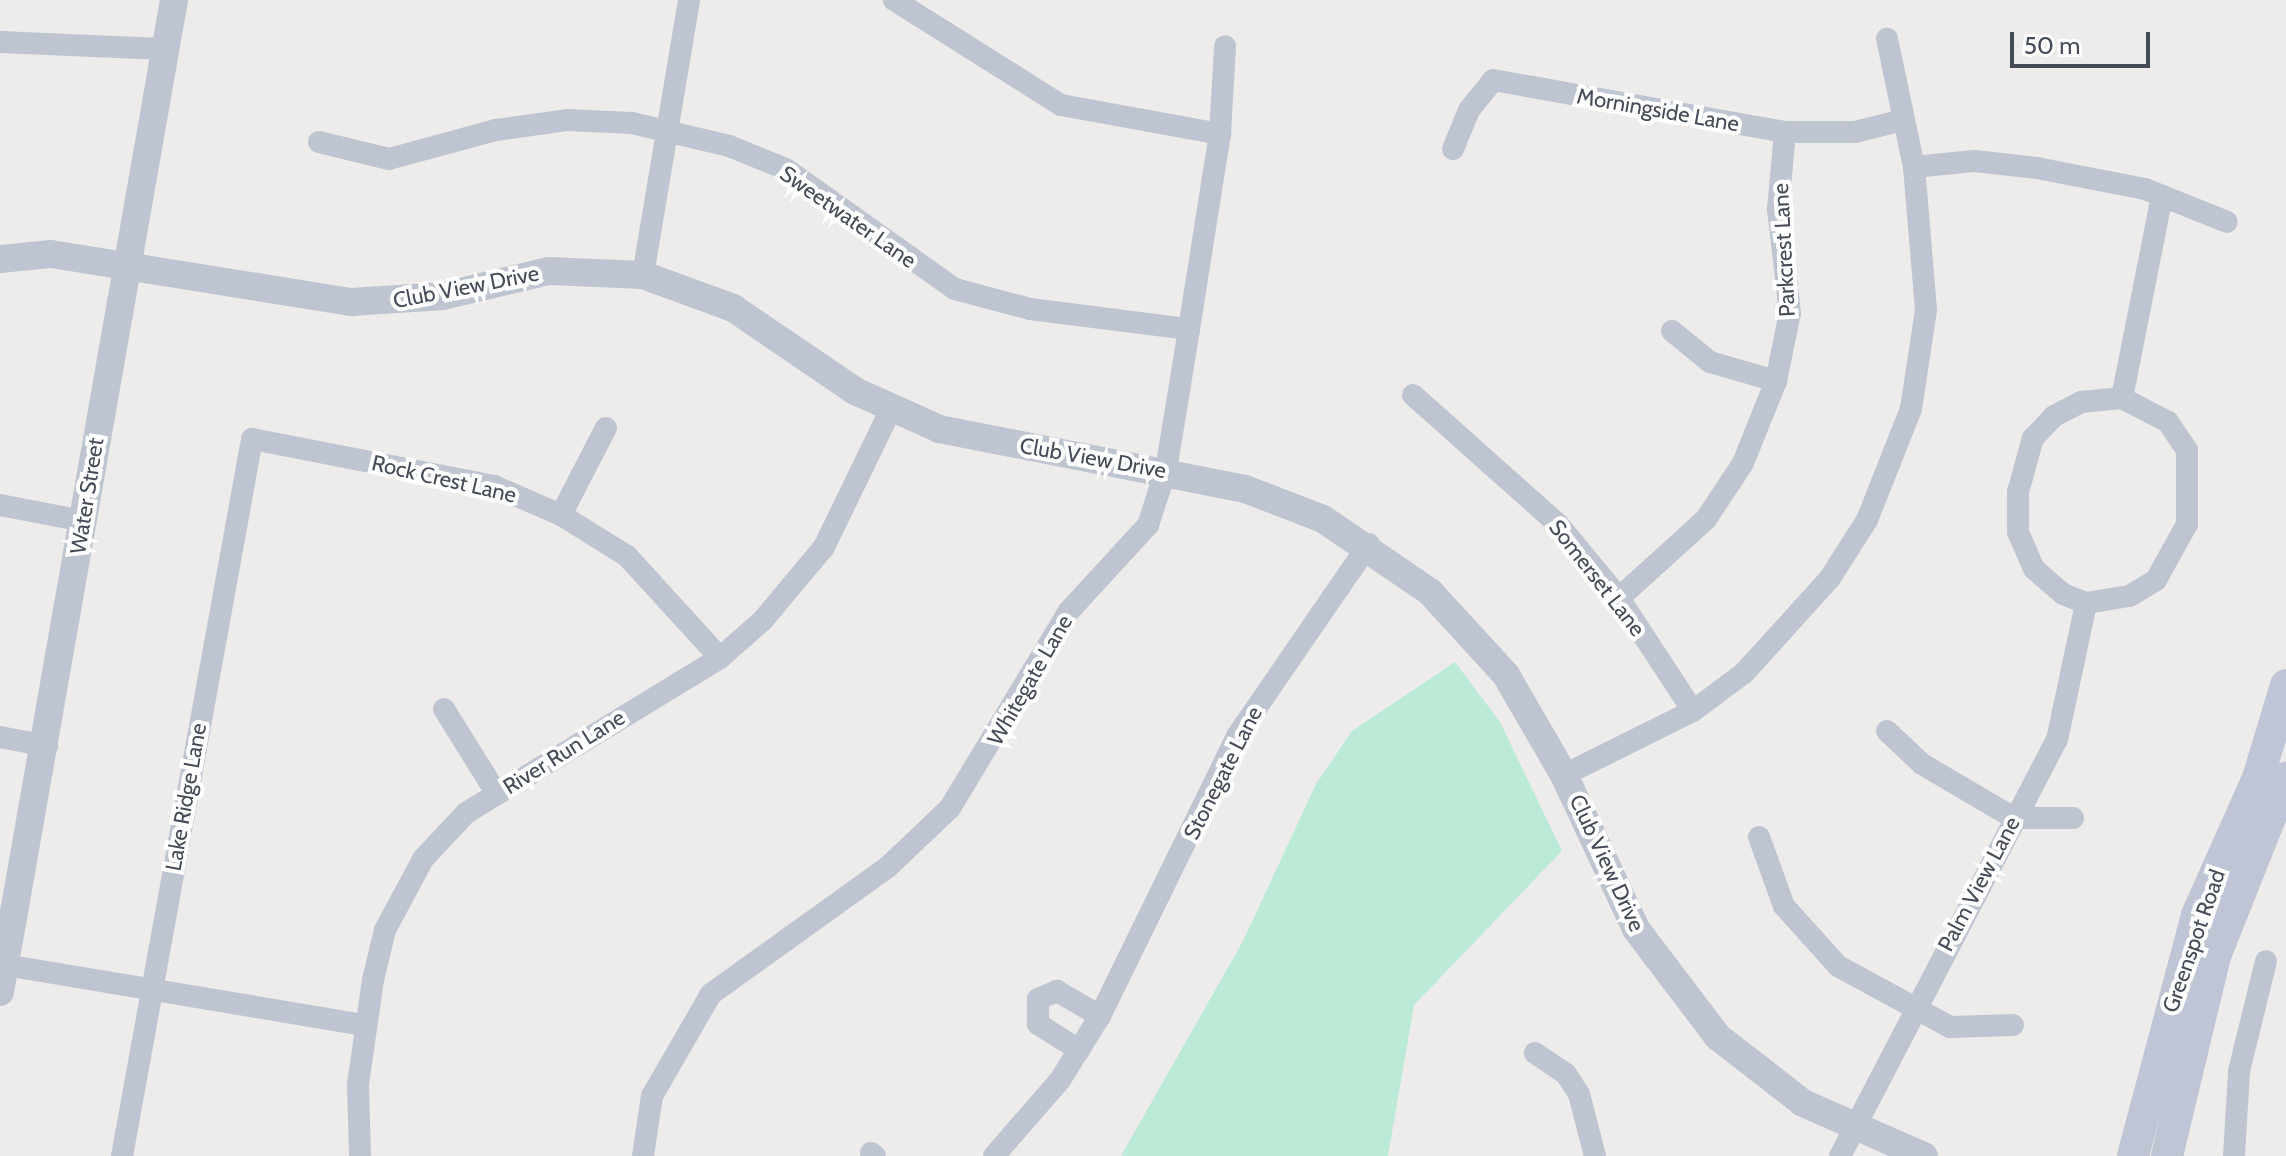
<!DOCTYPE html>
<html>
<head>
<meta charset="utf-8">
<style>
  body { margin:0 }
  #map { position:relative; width:2286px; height:1156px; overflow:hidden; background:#eeeceb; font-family:Cabin,sans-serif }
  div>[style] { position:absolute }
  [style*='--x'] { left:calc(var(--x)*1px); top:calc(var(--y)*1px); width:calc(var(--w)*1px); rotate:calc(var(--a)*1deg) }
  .green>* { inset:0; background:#bbead7 }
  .minor>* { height:22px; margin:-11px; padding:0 11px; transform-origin:11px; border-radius:11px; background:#bfc5d0 }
  .tertiary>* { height:28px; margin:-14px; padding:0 14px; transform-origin:14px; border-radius:14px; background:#bfc5d0 }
  .secondary>* { height:32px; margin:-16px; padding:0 16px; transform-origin:16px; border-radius:16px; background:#bfc5d4 }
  span { translate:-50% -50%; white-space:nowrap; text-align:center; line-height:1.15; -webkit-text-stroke:8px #fff; paint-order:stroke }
  .street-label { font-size:22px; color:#454b57 }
  .scale { position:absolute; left:2010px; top:32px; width:140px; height:36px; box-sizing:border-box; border:4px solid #454b57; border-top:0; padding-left:10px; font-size:24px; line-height:28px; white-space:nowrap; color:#454b57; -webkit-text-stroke:6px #fff; paint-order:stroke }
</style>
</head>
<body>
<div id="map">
  <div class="green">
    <div style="clip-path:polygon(1455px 662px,1500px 722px,1562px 851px,1414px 1005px,1388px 1156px,1121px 1156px,1243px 941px,1316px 784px,1352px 731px)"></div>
  </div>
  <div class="minor">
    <div style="--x:894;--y:0;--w:197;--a:32.2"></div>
    <div style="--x:1061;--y:105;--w:162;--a:10.3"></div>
    <div style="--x:0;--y:42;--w:163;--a:2.5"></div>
    <div style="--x:319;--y:142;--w:72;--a:13.7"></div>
    <div style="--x:389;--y:159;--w:111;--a:-15.2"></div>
    <div style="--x:496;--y:130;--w:73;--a:-7.9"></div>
    <div style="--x:568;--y:120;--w:64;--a:2.7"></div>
    <div style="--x:632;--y:123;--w:100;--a:13.3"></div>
    <div style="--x:729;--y:146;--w:61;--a:22"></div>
    <div style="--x:786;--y:169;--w:207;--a:35.4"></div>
    <div style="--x:955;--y:289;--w:78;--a:14.9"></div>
    <div style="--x:1030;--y:309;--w:160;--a:7.2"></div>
    <div style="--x:1453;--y:149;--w:42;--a:-67.7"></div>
    <div style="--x:1469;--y:110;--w:38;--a:-51"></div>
    <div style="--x:1493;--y:80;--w:297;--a:10.1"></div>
    <div style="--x:1785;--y:132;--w:70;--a:0"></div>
    <div style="--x:1855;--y:132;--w:49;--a:-14"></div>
    <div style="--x:1914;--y:167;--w:60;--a:-5.7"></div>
    <div style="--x:1974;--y:161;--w:63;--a:6.3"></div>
    <div style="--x:2037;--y:168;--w:110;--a:11"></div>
    <div style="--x:2145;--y:189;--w:88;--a:21.9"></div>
    <div style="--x:643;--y:275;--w:279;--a:-80.5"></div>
    <div style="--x:1672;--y:331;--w:49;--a:39.2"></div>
    <div style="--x:1710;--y:362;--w:69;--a:16.1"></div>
    <div style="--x:1413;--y:395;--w:194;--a:41.7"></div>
    <div style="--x:1558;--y:524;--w:96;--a:50.5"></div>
    <div style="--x:1619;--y:598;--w:135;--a:56.8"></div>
    <div style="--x:2122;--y:398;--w:52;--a:27.6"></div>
    <div style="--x:2168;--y:422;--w:34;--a:56"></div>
    <div style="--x:2187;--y:450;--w:74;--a:90"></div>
    <div style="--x:2187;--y:524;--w:64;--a:119"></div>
    <div style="--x:2156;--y:580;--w:31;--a:149"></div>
    <div style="--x:2129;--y:596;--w:44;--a:170.8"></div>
    <div style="--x:2086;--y:603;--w:25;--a:-159"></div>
    <div style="--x:2063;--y:594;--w:38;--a:-139"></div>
    <div style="--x:2034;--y:569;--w:40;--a:-113.4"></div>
    <div style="--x:2018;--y:532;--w:40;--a:-90"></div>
    <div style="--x:2018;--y:492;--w:56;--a:-74.5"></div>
    <div style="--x:2033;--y:438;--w:30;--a:-46"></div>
    <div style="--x:2054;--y:416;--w:30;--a:-27"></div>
    <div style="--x:2081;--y:402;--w:41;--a:-5.6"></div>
    <div style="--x:2122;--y:398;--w:206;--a:-78.8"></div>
    <div style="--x:0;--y:505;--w:85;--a:10.9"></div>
    <div style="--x:561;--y:515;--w:98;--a:-62.7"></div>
    <div style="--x:1619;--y:598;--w:118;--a:-42.2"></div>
    <div style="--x:1706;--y:519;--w:67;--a:-56.5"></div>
    <div style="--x:1743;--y:463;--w:88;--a:-68.1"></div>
    <div style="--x:1776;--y:381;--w:69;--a:-78.4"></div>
    <div style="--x:1790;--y:313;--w:105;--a:-96.6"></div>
    <div style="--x:1778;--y:209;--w:77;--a:-84.8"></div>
    <div style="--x:444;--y:709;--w:100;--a:58.1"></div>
    <div style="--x:1887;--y:731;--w:48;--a:43.3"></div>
    <div style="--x:1922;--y:764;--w:107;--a:30.4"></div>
    <div style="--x:2014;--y:818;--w:59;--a:0"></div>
    <div style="--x:0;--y:737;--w:48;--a:10.8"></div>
    <div style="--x:1564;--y:775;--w:144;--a:-26.4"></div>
    <div style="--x:1693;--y:711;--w:64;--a:-36.7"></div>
    <div style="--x:1744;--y:673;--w:128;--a:-47.8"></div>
    <div style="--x:1830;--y:578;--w:69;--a:-57.5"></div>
    <div style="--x:1867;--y:520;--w:119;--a:-68.4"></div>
    <div style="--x:1911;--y:409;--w:100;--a:-81.4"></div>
    <div style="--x:1926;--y:310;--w:144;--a:-94.8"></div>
    <div style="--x:1914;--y:167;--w:131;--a:-101.9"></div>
    <div style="--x:1759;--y:837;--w:73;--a:70.1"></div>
    <div style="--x:1784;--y:906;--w:81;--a:48"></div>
    <div style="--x:1838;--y:966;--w:128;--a:28.6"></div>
    <div style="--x:1950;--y:1027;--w:63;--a:-1.8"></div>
    <div style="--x:5;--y:965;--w:364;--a:9.5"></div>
    <div style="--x:1079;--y:1050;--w:49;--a:-147.6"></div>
    <div style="--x:1038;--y:1024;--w:25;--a:-90"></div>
    <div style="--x:1038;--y:999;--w:21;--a:-23"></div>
    <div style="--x:1057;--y:991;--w:50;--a:30.2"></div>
    <div style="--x:1535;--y:1053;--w:37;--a:34"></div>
    <div style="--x:1566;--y:1074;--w:24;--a:57"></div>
    <div style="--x:1579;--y:1094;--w:64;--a:75.5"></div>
    <div style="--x:871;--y:1153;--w:5;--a:37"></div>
    <div style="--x:122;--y:1156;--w:729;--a:-79.72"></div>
    <div style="--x:252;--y:439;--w:247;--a:11"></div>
    <div style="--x:494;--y:486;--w:73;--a:23.4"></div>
    <div style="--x:561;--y:515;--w:78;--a:31.8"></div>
    <div style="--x:627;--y:556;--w:138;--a:47.6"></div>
    <div style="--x:360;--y:1156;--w:72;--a:-91.6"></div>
    <div style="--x:358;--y:1084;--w:105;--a:-81.8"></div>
    <div style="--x:373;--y:980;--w:51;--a:-76.5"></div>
    <div style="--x:385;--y:930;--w:81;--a:-61.8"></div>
    <div style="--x:423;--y:859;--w:63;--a:-46.9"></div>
    <div style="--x:466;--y:813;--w:298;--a:-31.4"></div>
    <div style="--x:720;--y:658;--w:57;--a:-41.5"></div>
    <div style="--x:763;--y:620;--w:95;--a:-50.1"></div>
    <div style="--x:824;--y:547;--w:151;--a:-64.1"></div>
    <div style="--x:643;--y:1156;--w:61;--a:-81.5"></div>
    <div style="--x:652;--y:1096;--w:118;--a:-60"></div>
    <div style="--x:711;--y:994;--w:219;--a:-35.7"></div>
    <div style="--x:889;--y:866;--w:84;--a:-43.6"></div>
    <div style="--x:950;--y:808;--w:230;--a:-58.9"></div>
    <div style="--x:1069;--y:611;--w:117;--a:-47.4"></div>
    <div style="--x:1148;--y:525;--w:58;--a:-71.9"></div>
    <div style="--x:1166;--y:470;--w:143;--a:-80.7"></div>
    <div style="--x:1189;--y:329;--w:197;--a:-81"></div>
    <div style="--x:1220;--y:134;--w:88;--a:-86.7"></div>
    <div style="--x:994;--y:1156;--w:101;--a:-49"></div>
    <div style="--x:1060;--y:1080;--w:75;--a:-58"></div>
    <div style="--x:1100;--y:1016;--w:312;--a:-63.9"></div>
    <div style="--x:1237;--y:736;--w:233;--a:-55.5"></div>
    <div style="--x:1840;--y:1156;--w:469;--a:-62.5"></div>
    <div style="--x:2057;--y:740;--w:140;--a:-78"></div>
    <div style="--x:2234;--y:1156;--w:85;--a:-86.6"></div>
    <div style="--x:2239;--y:1071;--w:113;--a:-76.2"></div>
  </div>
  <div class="tertiary">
    <div style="--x:0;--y:259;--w:51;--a:-5.6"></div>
    <div style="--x:51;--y:254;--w:305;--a:9.1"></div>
    <div style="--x:352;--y:302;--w:91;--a:-3.8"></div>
    <div style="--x:443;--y:296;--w:109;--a:-13.3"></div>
    <div style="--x:549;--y:271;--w:94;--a:2.4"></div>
    <div style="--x:643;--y:275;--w:96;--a:20.1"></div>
    <div style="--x:733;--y:308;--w:148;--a:34.2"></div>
    <div style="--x:855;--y:391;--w:92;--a:24.3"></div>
    <div style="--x:939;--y:429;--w:312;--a:11.1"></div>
    <div style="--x:1245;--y:489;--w:84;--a:21"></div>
    <div style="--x:1323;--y:519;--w:130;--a:34.3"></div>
    <div style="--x:1430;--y:592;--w:113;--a:47.5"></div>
    <div style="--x:1506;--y:675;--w:116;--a:59.9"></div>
    <div style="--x:1564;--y:775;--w:170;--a:64.9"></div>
    <div style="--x:1636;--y:929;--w:136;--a:52.8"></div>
    <div style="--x:1718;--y:1037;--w:108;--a:37.8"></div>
    <div style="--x:1803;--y:1103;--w:132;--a:23.7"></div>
    <div style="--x:0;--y:992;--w:1007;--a:-80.05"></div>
  </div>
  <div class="secondary">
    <div style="--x:2133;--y:1156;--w:249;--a:-75.1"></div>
    <div style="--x:2197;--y:915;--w:150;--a:-66"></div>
    <div style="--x:2258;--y:778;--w:97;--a:-73.2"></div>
    <div style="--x:2167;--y:1156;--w:206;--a:-76.5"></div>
    <div style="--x:2215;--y:956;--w:192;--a:-68.3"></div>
  </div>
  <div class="street-label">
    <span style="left:1658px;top:110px;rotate:10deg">Morningside Lane</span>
    <span style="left:848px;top:217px;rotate:35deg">Sweetwater Lane</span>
    <span style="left:1784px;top:250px;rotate:-93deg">Parkcrest Lane</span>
    <span style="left:466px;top:287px;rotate:-11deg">Club View Drive</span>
    <span style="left:1093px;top:458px;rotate:10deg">Club View Drive</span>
    <span style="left:444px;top:479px;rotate:13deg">Rock Crest Lane</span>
    <span style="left:87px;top:496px;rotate:-81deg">Water Street</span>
    <span style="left:1597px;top:578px;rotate:52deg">Somerset Lane</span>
    <span style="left:1030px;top:680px;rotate:-60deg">Whitegate Lane</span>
    <span style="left:564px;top:752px;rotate:-32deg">River Run Lane</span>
    <span style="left:1223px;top:773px;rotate:-63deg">Stonegate Lane</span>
    <span style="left:186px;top:797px;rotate:-80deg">Lake Ridge Lane</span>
    <span style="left:1607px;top:863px;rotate:65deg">Club View Drive</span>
    <span style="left:1979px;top:884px;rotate:-62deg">Palm View Lane</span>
    <span style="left:2194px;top:941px;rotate:-71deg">Greenspot Road</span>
  </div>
  <div class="scale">50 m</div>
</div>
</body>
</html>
